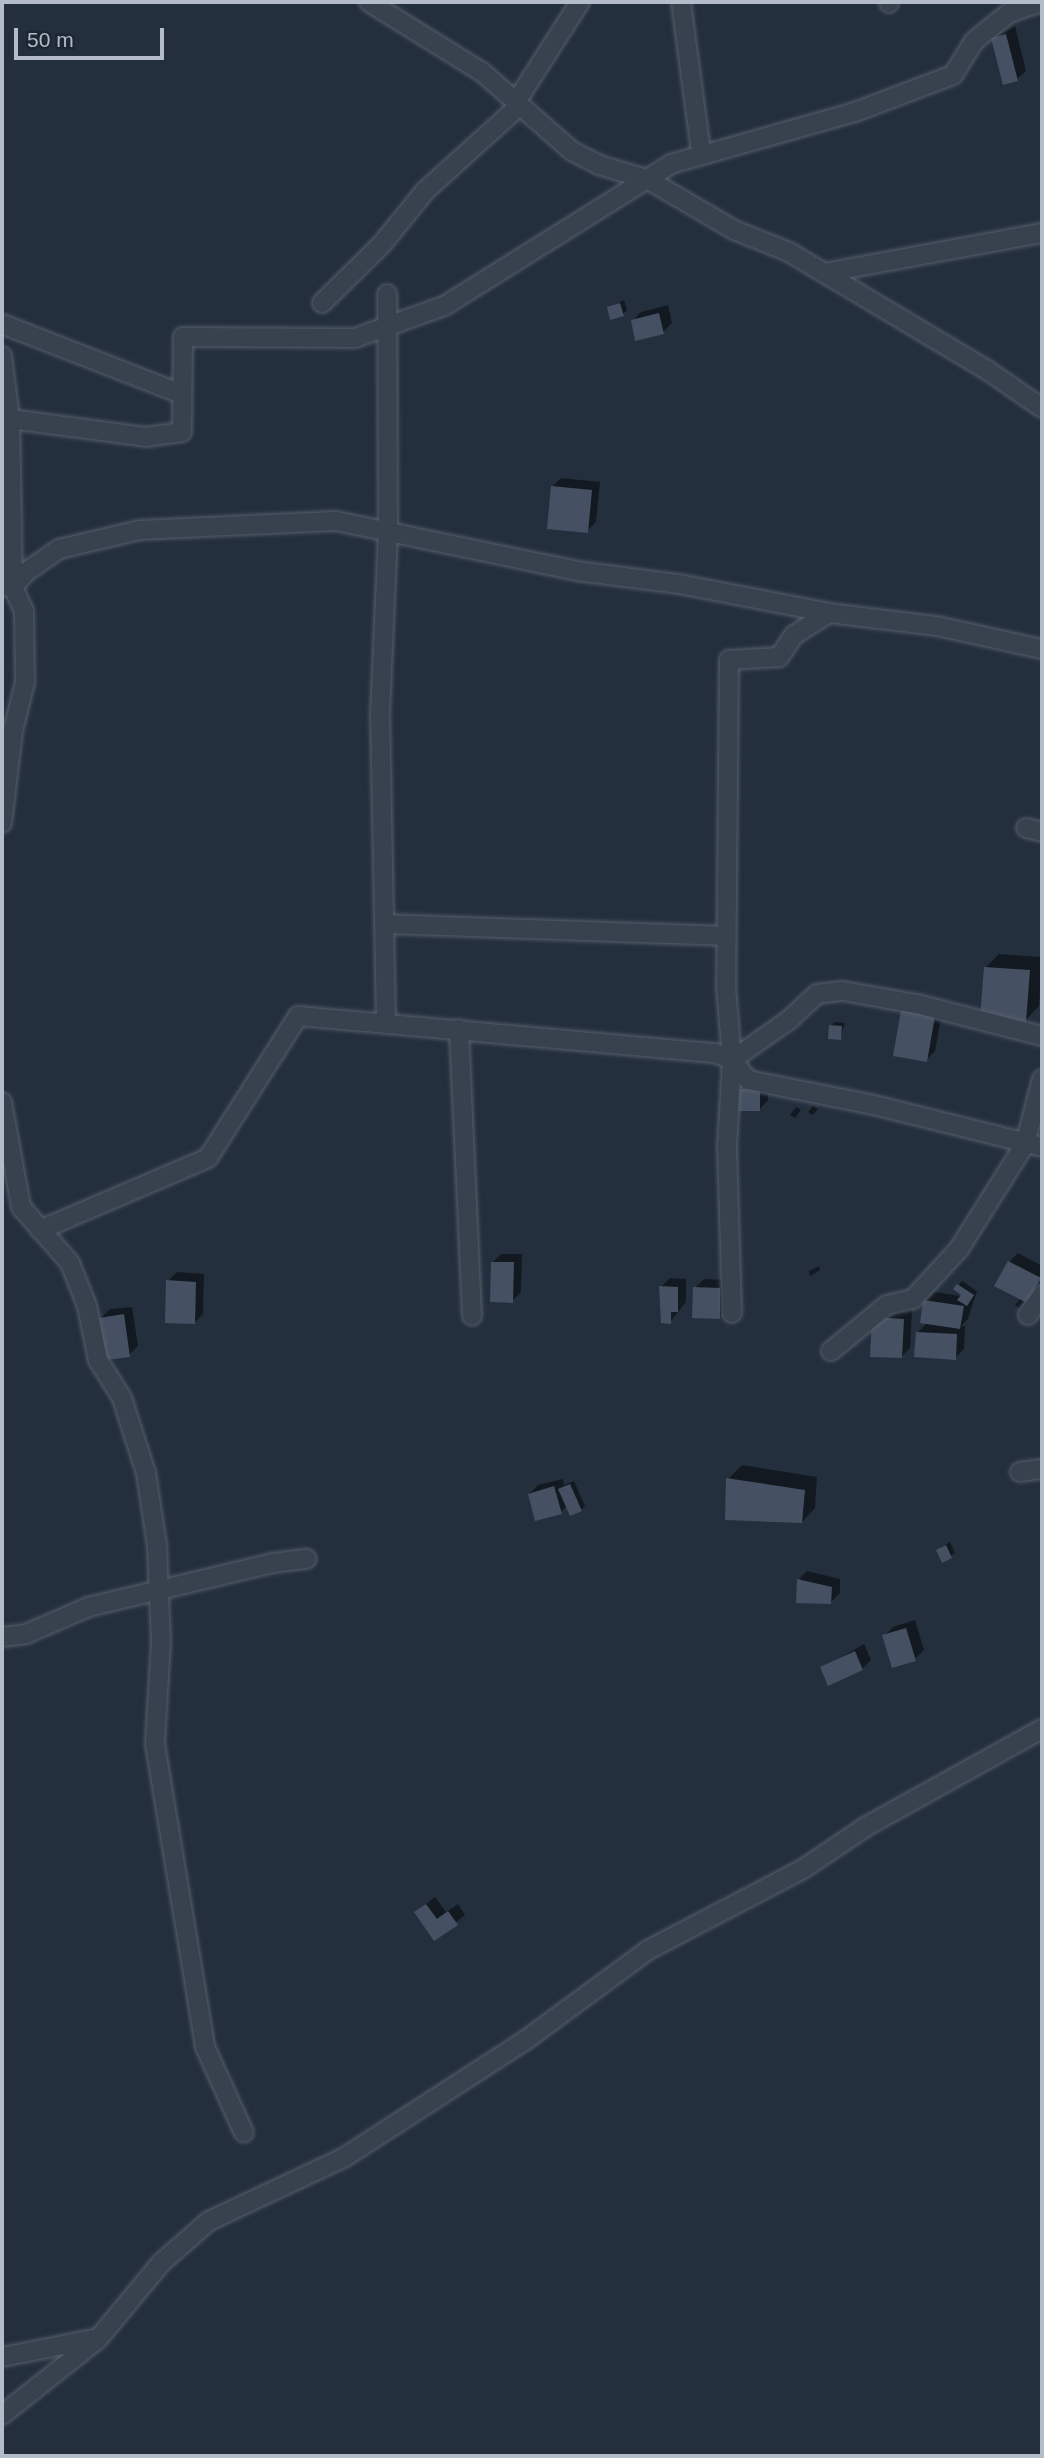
<!DOCTYPE html>
<html>
<head>
<meta charset="utf-8">
<style>
  body { margin:0 }
  #map { position:relative; width:1044px; height:2458px; overflow:hidden; background:#242f3e; font-family:Arial,sans-serif }
  div>[style] { position:absolute }
  [style*='--x'] { left:calc(var(--x)*1px); top:calc(var(--y)*1px); width:calc(var(--w)*1px); rotate:calc(var(--a)*1deg) }
  .shadow>* { inset:0; background:#0007 }
  .building>* { inset:0; background:#455162 }
  .roads { filter:drop-shadow(0 0 2px #565f6c) drop-shadow(0 0 2px #565f6c) }
  .street>* { height:18px; margin:-9px; padding:0 9px; transform-origin:9px; border-radius:9px; background:#38414e }
  span { translate:-50% -50%; white-space:nowrap; text-align:center; line-height:1.15; -webkit-text-stroke:6px #1d2633; paint-order:stroke }
  .frame { position:absolute; inset:0; border:4px solid #b4bcc9; pointer-events:none }
  .scale { position:absolute; left:14px; top:28px; width:150px; height:32px; box-sizing:border-box; border:4px solid #b4bcc9; border-top:0; padding-left:9px; font-size:21px; line-height:24px; white-space:nowrap; color:#b4bcc9; -webkit-text-stroke:5px #1d2633; paint-order:stroke }
</style>
</head>
<body>
<div id="map">
  <div class="shadow">
    <div style="clip-path:polygon(1015px 26px,1026px 71px,1017px 79px,993px 39px)"></div>
    <div style="clip-path:polygon(624px 300px,627px 310px,623px 314px,609px 308px)"></div>
    <div style="clip-path:polygon(668px 305px,672px 323px,663px 332px,632px 321px,641px 312px)"></div>
    <div style="clip-path:polygon(561px 478px,600px 482px,596px 522px,587px 531px,552px 487px)"></div>
    <div style="clip-path:polygon(999px 954px,1042px 957px,1039px 1006px,1026px 1020px,986px 967px)"></div>
    <div style="clip-path:polygon(912px 1002px,943px 1008px,935px 1051px,926px 1060px)"></div>
    <div style="clip-path:polygon(835px 1022px,845px 1023px,840px 1038px,831px 1026px)"></div>
    <div style="clip-path:polygon(743px 1081px,768px 1081px,768px 1100px,760px 1109px,734px 1090px)"></div>
    <div style="clip-path:polygon(813px 1106px,818px 1109px,813px 1115px,808px 1112px)"></div>
    <div style="clip-path:polygon(796px 1107px,801px 1110px,795px 1118px,790px 1115px)"></div>
    <div style="clip-path:polygon(1018px 1253px,1042px 1266px,1036px 1292px,1019px 1308px,1015px 1305px,1021px 1298px,1009px 1262px)"></div>
    <div style="clip-path:polygon(501px 1254px,522px 1254px,521px 1292px,512px 1301px,493px 1262px)"></div>
    <div style="clip-path:polygon(819px 1266px,820px 1270px,810px 1276px,809px 1271px)"></div>
    <div style="clip-path:polygon(177px 1272px,204px 1274px,203px 1314px,194px 1323px,168px 1281px)"></div>
    <div style="clip-path:polygon(670px 1278px,686px 1279px,686px 1302px,670px 1322px,661px 1287px)"></div>
    <div style="clip-path:polygon(704px 1279px,729px 1280px,728px 1308px,719px 1317px,695px 1288px)"></div>
    <div style="clip-path:polygon(962px 1281px,977px 1291px,968px 1319px,961px 1326px,965px 1326px,964px 1349px,955px 1358px,917px 1333px,927px 1323px,925px 1301px,934px 1292px,967px 1297px,955px 1289px)"></div>
    <div style="clip-path:polygon(132px 1307px,138px 1346px,129px 1355px,101px 1318px,110px 1309px)"></div>
    <div style="clip-path:polygon(883px 1309px,912px 1310px,910px 1348px,901px 1357px,874px 1317px)"></div>
    <div style="clip-path:polygon(742px 1465px,817px 1477px,815px 1508px,802px 1522px,728px 1479px)"></div>
    <div style="clip-path:polygon(563px 1479px,564px 1485px,574px 1481px,585px 1506px,581px 1510px,567px 1506px,561px 1512px,529px 1494px,538px 1485px)"></div>
    <div style="clip-path:polygon(950px 1542px,955px 1553px,943px 1561px,938px 1550px)"></div>
    <div style="clip-path:polygon(807px 1571px,840px 1579px,840px 1593px,831px 1602px,799px 1579px)"></div>
    <div style="clip-path:polygon(915px 1620px,924px 1650px,915px 1659px,884px 1636px,893px 1627px)"></div>
    <div style="clip-path:polygon(864px 1644px,871px 1660px,862px 1669px,822px 1668px)"></div>
    <div style="clip-path:polygon(435px 1897px,446px 1912px,458px 1904px,465px 1915px,435px 1939px,416px 1912px)"></div>
  </div>
  <div class="building">
    <div style="clip-path:polygon(1006px 34px,1018px 81px,1003px 85px,991px 38px)"></div>
    <div style="clip-path:polygon(620px 303px,624px 316px,610px 320px,607px 307px)"></div>
    <div style="clip-path:polygon(659px 313px,664px 334px,635px 341px,631px 320px)"></div>
    <div style="clip-path:polygon(551px 486px,592px 490px,588px 533px,547px 529px)"></div>
    <div style="clip-path:polygon(984px 967px,1030px 970px,1026px 1022px,980px 1018px)"></div>
    <div style="clip-path:polygon(901px 1010px,935px 1016px,927px 1062px,893px 1056px)"></div>
    <div style="clip-path:polygon(829px 1025px,842px 1026px,841px 1040px,828px 1039px)"></div>
    <div style="clip-path:polygon(732px 1089px,760px 1089px,760px 1111px,733px 1111px)"></div>
    <div style="clip-path:polygon(1008px 1261px,1041px 1278px,1027px 1303px,994px 1286px)"></div>
    <div style="clip-path:polygon(491px 1262px,514px 1262px,513px 1303px,490px 1302px)"></div>
    <div style="clip-path:polygon(166px 1280px,196px 1282px,195px 1324px,165px 1323px)"></div>
    <div style="clip-path:polygon(957px 1284px,974px 1295px,967px 1306px,957px 1300px,961px 1295px,953px 1289px)"></div>
    <div style="clip-path:polygon(659px 1286px,678px 1287px,678px 1312px,671px 1312px,671px 1324px,661px 1323px)"></div>
    <div style="clip-path:polygon(693px 1287px,720px 1288px,720px 1319px,692px 1318px)"></div>
    <div style="clip-path:polygon(923px 1300px,964px 1306px,960px 1329px,920px 1323px)"></div>
    <div style="clip-path:polygon(124px 1314px,130px 1357px,105px 1360px,99px 1318px)"></div>
    <div style="clip-path:polygon(872px 1317px,904px 1319px,902px 1358px,870px 1357px)"></div>
    <div style="clip-path:polygon(916px 1332px,957px 1334px,956px 1360px,914px 1357px)"></div>
    <div style="clip-path:polygon(726px 1478px,805px 1490px,802px 1523px,725px 1520px)"></div>
    <div style="clip-path:polygon(570px 1484px,582px 1511px,570px 1516px,558px 1489px)"></div>
    <div style="clip-path:polygon(554px 1486px,562px 1514px,535px 1521px,528px 1494px)"></div>
    <div style="clip-path:polygon(946px 1545px,952px 1558px,942px 1563px,936px 1550px)"></div>
    <div style="clip-path:polygon(797px 1579px,832px 1587px,831px 1604px,796px 1603px)"></div>
    <div style="clip-path:polygon(906px 1628px,916px 1661px,892px 1668px,882px 1635px)"></div>
    <div style="clip-path:polygon(855px 1651px,863px 1670px,828px 1686px,820px 1667px)"></div>
    <div style="clip-path:polygon(426px 1904px,437px 1919px,448px 1911px,458px 1925px,434px 1941px,414px 1912px)"></div>
  </div>
  <div class="roads">
    <div class="street">
      <div style="--x:369;--y:2;--w:133;--a:31.8"></div>
      <div style="--x:482;--y:72;--w:120;--a:41.3"></div>
      <div style="--x:572;--y:151;--w:30;--a:27"></div>
      <div style="--x:599;--y:165;--w:50;--a:16.3"></div>
      <div style="--x:647;--y:179;--w:101;--a:30.4"></div>
      <div style="--x:734;--y:230;--w:59;--a:21.8"></div>
      <div style="--x:789;--y:252;--w:230;--a:30.8"></div>
      <div style="--x:987;--y:370;--w:67;--a:34.6"></div>
      <div style="--x:681;--y:2;--w:151;--a:82.4"></div>
      <div style="--x:889;--y:2;--w:1;--a:90"></div>
      <div style="--x:516;--y:102;--w:119;--a:-57.4"></div>
      <div style="--x:824;--y:273;--w:222;--a:-10.4"></div>
      <div style="--x:322;--y:303;--w:84;--a:-44.5"></div>
      <div style="--x:382;--y:244;--w:68;--a:-50.9"></div>
      <div style="--x:425;--y:191;--w:127;--a:-42.1"></div>
      <div style="--x:2;--y:324;--w:193;--a:21.3"></div>
      <div style="--x:2;--y:356;--w:64;--a:82.8"></div>
      <div style="--x:10;--y:419;--w:137;--a:7.5"></div>
      <div style="--x:146;--y:437;--w:36;--a:-8"></div>
      <div style="--x:182;--y:432;--w:95;--a:-89.4"></div>
      <div style="--x:183;--y:337;--w:172;--a:0.3"></div>
      <div style="--x:355;--y:338;--w:95;--a:-19.8"></div>
      <div style="--x:444;--y:306;--w:268;--a:-32"></div>
      <div style="--x:671;--y:164;--w:191;--a:-15.8"></div>
      <div style="--x:855;--y:112;--w:105;--a:-20.7"></div>
      <div style="--x:953;--y:75;--w:40;--a:-58"></div>
      <div style="--x:974;--y:41;--w:45;--a:-38.7"></div>
      <div style="--x:1009;--y:13;--w:34;--a:-19"></div>
      <div style="--x:9;--y:587;--w:4;--a:0"></div>
      <div style="--x:13;--y:587;--w:168;--a:-91"></div>
      <div style="--x:829;--y:613;--w:109;--a:6.9"></div>
      <div style="--x:937;--y:626;--w:107;--a:12.4"></div>
      <div style="--x:2;--y:823;--w:93;--a:-83.2"></div>
      <div style="--x:13;--y:731;--w:50;--a:-76.2"></div>
      <div style="--x:25;--y:682;--w:71;--a:-90.8"></div>
      <div style="--x:24;--y:611;--w:26;--a:-115"></div>
      <div style="--x:13;--y:587;--w:20;--a:-49"></div>
      <div style="--x:26;--y:572;--w:40;--a:-34.9"></div>
      <div style="--x:59;--y:549;--w:83;--a:-13.2"></div>
      <div style="--x:140;--y:530;--w:196;--a:-2.6"></div>
      <div style="--x:336;--y:521;--w:246;--a:11.7"></div>
      <div style="--x:577;--y:571;--w:103;--a:7.3"></div>
      <div style="--x:679;--y:584;--w:153;--a:10.9"></div>
      <div style="--x:829;--y:613;--w:41;--a:147.8"></div>
      <div style="--x:794;--y:635;--w:27;--a:124"></div>
      <div style="--x:779;--y:657;--w:50;--a:176.6"></div>
      <div style="--x:729;--y:660;--w:327;--a:90.5"></div>
      <div style="--x:726;--y:987;--w:73;--a:85.3"></div>
      <div style="--x:732;--y:1060;--w:86;--a:93.3"></div>
      <div style="--x:727;--y:1146;--w:167;--a:88.3"></div>
      <div style="--x:1026;--y:828;--w:16;--a:14"></div>
      <div style="--x:386;--y:924;--w:340;--a:2"></div>
      <div style="--x:386;--y:1023;--w:308;--a:-91.1"></div>
      <div style="--x:380;--y:715;--w:183;--a:-87.5"></div>
      <div style="--x:388;--y:532;--w:238;--a:-90.2"></div>
      <div style="--x:459;--y:1029;--w:287;--a:87.4"></div>
      <div style="--x:732;--y:1060;--w:70;--a:-35.1"></div>
      <div style="--x:789;--y:1020;--w:38;--a:-43"></div>
      <div style="--x:817;--y:994;--w:26;--a:-7"></div>
      <div style="--x:843;--y:991;--w:75;--a:10"></div>
      <div style="--x:917;--y:1004;--w:129;--a:14.4"></div>
      <div style="--x:2;--y:1102;--w:107;--a:79.7"></div>
      <div style="--x:21;--y:1207;--w:74;--a:48.8"></div>
      <div style="--x:70;--y:1263;--w:46;--a:68.4"></div>
      <div style="--x:87;--y:1306;--w:55;--a:78.5"></div>
      <div style="--x:98;--y:1360;--w:45;--a:57.7"></div>
      <div style="--x:122;--y:1398;--w:79;--a:72.3"></div>
      <div style="--x:146;--y:1473;--w:74;--a:81.4"></div>
      <div style="--x:157;--y:1546;--w:96;--a:87.6"></div>
      <div style="--x:161;--y:1642;--w:102;--a:93.4"></div>
      <div style="--x:155;--y:1744;--w:307;--a:80.6"></div>
      <div style="--x:205;--y:2047;--w:94;--a:65.6"></div>
      <div style="--x:40;--y:1230;--w:183;--a:-23.2"></div>
      <div style="--x:208;--y:1158;--w:168;--a:-57.6"></div>
      <div style="--x:298;--y:1016;--w:419;--a:5.1"></div>
      <div style="--x:715;--y:1053;--w:18;--a:22"></div>
      <div style="--x:732;--y:1060;--w:26;--a:51"></div>
      <div style="--x:748;--y:1080;--w:128;--a:11.2"></div>
      <div style="--x:874;--y:1105;--w:173;--a:14"></div>
      <div style="--x:1028;--y:1315;--w:24;--a:-55"></div>
      <div style="--x:831;--y:1351;--w:72;--a:-39.4"></div>
      <div style="--x:887;--y:1305;--w:27;--a:-13"></div>
      <div style="--x:913;--y:1299;--w:68;--a:-47.4"></div>
      <div style="--x:959;--y:1249;--w:124;--a:-57.8"></div>
      <div style="--x:1025;--y:1144;--w:67;--a:-75.3"></div>
      <div style="--x:1020;--y:1472;--w:22;--a:-8"></div>
      <div style="--x:2;--y:1637;--w:24;--a:-7"></div>
      <div style="--x:26;--y:1634;--w:68;--a:-23.5"></div>
      <div style="--x:88;--y:1607;--w:189;--a:-13.4"></div>
      <div style="--x:272;--y:1563;--w:35;--a:-7"></div>
      <div style="--x:2;--y:2357;--w:94;--a:-11.1"></div>
      <div style="--x:2;--y:2415;--w:122;--a:-38.4"></div>
      <div style="--x:98;--y:2339;--w:99;--a:-50.3"></div>
      <div style="--x:161;--y:2263;--w:64;--a:-41.2"></div>
      <div style="--x:209;--y:2221;--w:150;--a:-25.2"></div>
      <div style="--x:345;--y:2157;--w:216;--a:-32.9"></div>
      <div style="--x:526;--y:2040;--w:152;--a:-36.4"></div>
      <div style="--x:648;--y:1950;--w:175;--a:-27.6"></div>
      <div style="--x:803;--y:1869;--w:77;--a:-33.9"></div>
      <div style="--x:867;--y:1826;--w:200;--a:-29"></div>
    </div>
  </div>
  <div class="frame"></div>
  <div class="scale">50 m</div>
</div>
</body>
</html>
